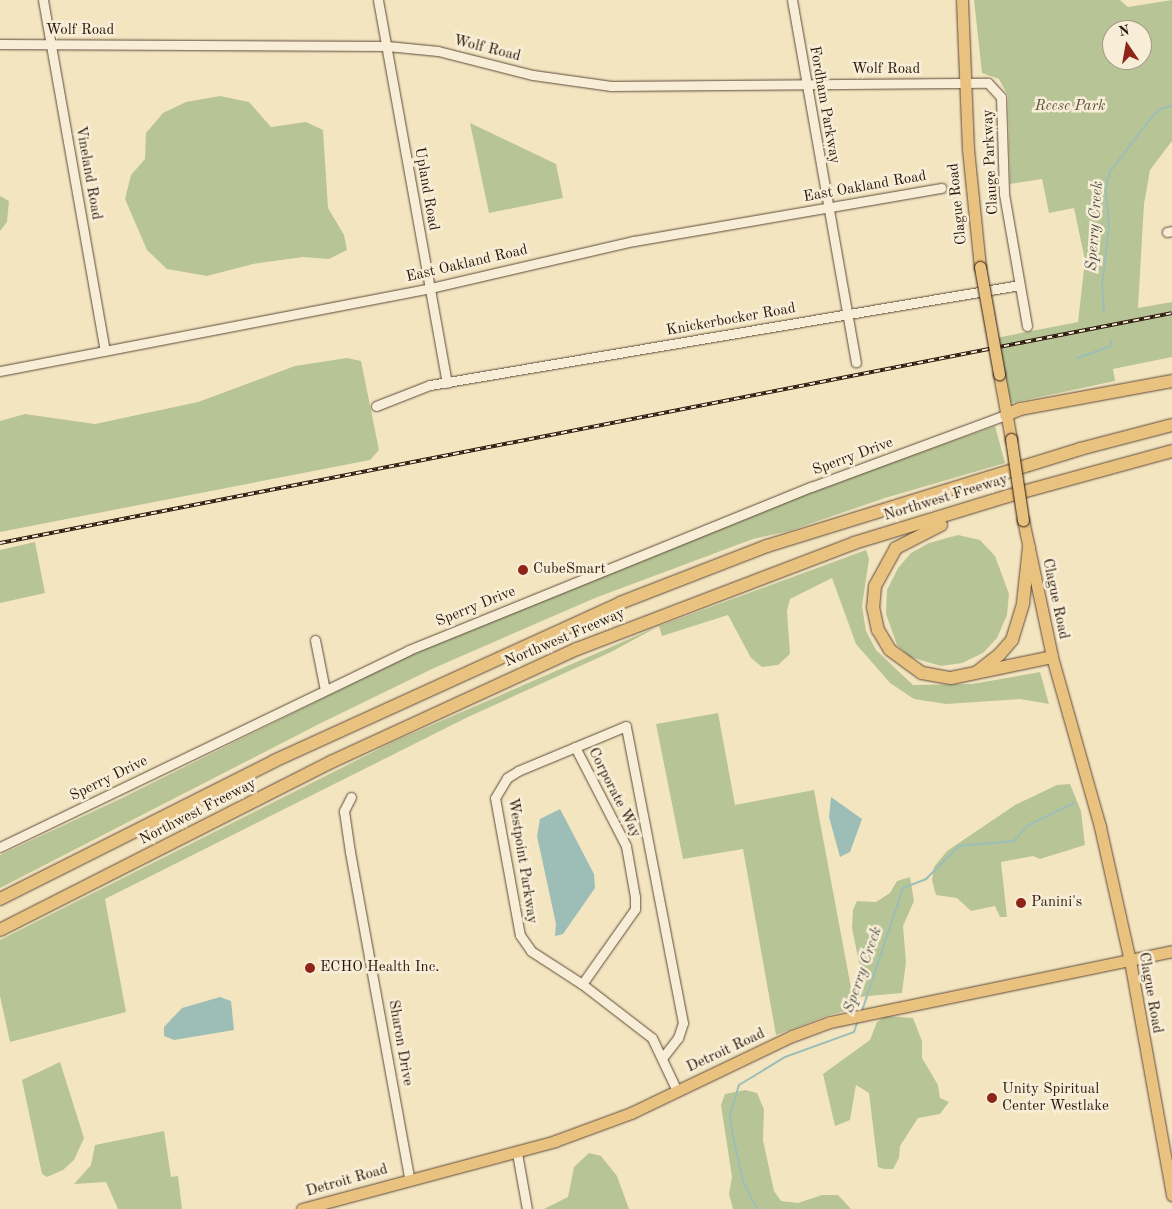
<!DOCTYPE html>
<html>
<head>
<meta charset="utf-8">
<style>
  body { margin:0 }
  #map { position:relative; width:1172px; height:1209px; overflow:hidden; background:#f4e5c1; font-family:"Old Standard TT",serif }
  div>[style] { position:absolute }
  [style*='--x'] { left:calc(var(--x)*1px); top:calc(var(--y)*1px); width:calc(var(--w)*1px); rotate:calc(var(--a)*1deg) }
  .green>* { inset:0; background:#b7c596 }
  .water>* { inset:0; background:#9cbeb7 }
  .stream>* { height:2px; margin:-1px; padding:0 1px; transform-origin:1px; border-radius:1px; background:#9cbeb7 }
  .roads { filter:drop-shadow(0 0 1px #5c4a38) drop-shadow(0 0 1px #5c4a38) }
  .minor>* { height:9px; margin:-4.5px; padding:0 4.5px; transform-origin:4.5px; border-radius:4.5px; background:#f8eed7 }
  .major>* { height:11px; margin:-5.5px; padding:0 5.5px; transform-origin:5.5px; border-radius:5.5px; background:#eac280 }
  .highway>* { height:12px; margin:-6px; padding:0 6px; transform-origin:6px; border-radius:6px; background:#eac280 }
  .rail>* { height:4px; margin-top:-2px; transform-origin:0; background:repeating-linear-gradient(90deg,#f8eed7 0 5.5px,#29160b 0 11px); box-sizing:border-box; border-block:1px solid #29160b }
  .bridges { filter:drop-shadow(0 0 1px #29160b) drop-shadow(0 0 1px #29160b) }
  .major-bridge>* { height:11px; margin:-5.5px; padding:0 5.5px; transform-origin:5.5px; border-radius:5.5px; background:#eac280 }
  .dots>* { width:14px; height:14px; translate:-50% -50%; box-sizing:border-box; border:2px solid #f8eed7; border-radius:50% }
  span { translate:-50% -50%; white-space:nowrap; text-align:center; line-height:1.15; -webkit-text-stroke:5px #f8eed7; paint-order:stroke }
  .street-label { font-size:15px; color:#29160b }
  .park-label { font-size:15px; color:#5b533c; font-style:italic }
  .poi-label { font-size:15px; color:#29160b }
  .left { translate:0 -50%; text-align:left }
  .water-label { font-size:16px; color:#515147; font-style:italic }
  .north { position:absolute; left:1102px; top:20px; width:50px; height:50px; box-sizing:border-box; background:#f8eed7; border:1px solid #a59885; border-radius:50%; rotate:348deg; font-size:14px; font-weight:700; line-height:20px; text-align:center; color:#29160b }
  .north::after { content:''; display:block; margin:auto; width:18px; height:22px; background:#8f2418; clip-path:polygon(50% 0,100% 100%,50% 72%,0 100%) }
</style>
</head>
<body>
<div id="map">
  <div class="green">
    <div style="clip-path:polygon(evenodd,974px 0,1120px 0,1128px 7px,1172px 0,1172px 141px,1150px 170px,1144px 204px,1138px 308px,1172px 302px,1172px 357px,1113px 369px,1115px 381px,1011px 403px,996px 338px,1078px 322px,1085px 260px,1074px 208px,1049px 213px,1042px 179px,1010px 184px,1008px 96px,999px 79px,982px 73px,974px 0,1112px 30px,1142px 30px,1142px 60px,1112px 60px,1112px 30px)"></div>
    <div style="clip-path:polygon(220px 96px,249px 102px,271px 127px,306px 122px,323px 130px,328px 208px,344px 235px,347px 250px,329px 259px,303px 257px,253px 264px,207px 276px,167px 269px,147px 250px,125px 199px,131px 175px,145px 159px,146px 133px,163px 113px,186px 102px)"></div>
    <div style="clip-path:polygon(470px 123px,556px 164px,563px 198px,489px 213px)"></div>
    <div style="clip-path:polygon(0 196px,9px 201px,7px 222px,0 231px)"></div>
    <div style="clip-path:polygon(347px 358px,361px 361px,379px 450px,370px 460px,0 532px,0 421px,25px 414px,95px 424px,198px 402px,295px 366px)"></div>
    <div style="clip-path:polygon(995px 426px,1005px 463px,885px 498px,789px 531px,753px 539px,595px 598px,434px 668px,321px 723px,0 888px,0 855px,120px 799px,420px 650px,808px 492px)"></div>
    <div style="clip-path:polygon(958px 535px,980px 540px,995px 556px,1009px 594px,1007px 615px,997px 638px,983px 653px,962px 663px,941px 666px,910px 657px,897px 645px,886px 614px,887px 590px,898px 568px,911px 553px,929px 543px)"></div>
    <div style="clip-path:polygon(35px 542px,45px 593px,0 603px,0 550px)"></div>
    <div style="clip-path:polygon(866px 550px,869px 559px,862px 606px,866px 631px,876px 650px,913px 685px,972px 684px,1040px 672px,1049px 704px,1020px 699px,946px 704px,914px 699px,890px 683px,856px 644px,832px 578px,790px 599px,787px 611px,790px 654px,778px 665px,762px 667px,751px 658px,728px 615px,662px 636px,659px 626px,611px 652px,468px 717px,105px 899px,126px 1012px,10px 1042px,0 996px,0 940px,393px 742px,659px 626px)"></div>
    <div style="clip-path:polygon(718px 713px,735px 805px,814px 790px,855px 1009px,829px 1015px,776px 1035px,743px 849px,683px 859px,656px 724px)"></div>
    <div style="clip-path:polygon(1070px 784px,1081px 811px,1085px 845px,1040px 859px,1033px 856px,1001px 862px,1007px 917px,1000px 917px,995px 906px,971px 911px,957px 898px,936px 895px,932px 880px,934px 867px,947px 851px,1015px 805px,1057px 785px)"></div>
    <div style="clip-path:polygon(910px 877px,914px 901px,903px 926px,906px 962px,902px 993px,858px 997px,864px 987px,852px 928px,853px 910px,857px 901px,876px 902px,890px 893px,897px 881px)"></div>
    <div style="clip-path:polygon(886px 1016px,913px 1018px,922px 1041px,922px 1058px,938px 1085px,940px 1098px,949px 1102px,940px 1114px,918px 1118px,900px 1146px,899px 1158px,893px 1169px,884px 1169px,878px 1167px,869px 1093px,856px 1085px,850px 1120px,835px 1126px,823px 1074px,870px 1040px,877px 1022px)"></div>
    <div style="clip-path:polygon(60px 1062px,84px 1138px,74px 1160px,63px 1170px,47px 1177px,42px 1174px,22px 1080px)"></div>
    <div style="clip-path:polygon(745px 1090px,757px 1093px,764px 1109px,763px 1140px,774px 1191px,781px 1201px,798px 1203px,822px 1195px,838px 1195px,851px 1209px,733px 1209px,729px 1194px,732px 1177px,721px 1105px,725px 1094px)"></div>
    <div style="clip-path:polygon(164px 1131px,171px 1177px,178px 1176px,182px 1209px,118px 1209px,106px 1182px,74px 1184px,91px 1165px,95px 1145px)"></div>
    <div style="clip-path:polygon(589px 1153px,601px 1156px,617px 1176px,629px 1209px,544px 1209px,568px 1197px,574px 1167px)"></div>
  </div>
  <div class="water">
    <div style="clip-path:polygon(831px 797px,862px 819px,850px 852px,840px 857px,829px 817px)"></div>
    <div style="clip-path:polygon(560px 809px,594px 874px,595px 888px,563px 934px,555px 936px,556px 924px,537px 836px,540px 819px)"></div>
    <div style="clip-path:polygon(220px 997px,231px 1001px,234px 1030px,174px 1040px,164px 1036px,164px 1027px,182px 1008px)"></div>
  </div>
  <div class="stream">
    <div style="--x:1104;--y:313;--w:26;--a:-94"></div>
    <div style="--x:1102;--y:287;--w:61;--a:-83.5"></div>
    <div style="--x:1109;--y:226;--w:37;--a:-95"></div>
    <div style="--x:1106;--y:189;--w:16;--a:-79"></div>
    <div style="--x:1109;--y:173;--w:69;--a:-52.6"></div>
    <div style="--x:1151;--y:118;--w:13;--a:-45"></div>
    <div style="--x:1160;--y:109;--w:12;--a:-14"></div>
    <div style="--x:1077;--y:358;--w:36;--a:-19"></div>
    <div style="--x:1111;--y:346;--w:6;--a:-90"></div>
    <div style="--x:862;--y:1011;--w:130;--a:-71.6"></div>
    <div style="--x:903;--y:888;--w:25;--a:-21"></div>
    <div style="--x:926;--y:879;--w:47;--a:-45"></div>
    <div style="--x:959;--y:846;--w:55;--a:-5.2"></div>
    <div style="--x:1014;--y:841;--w:20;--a:-49"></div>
    <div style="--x:1027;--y:826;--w:52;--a:-26.1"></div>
    <div style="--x:757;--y:1209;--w:31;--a:-117"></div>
    <div style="--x:743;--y:1181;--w:46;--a:-102.5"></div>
    <div style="--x:733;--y:1136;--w:20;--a:-99"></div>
    <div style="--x:730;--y:1116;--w:32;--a:-74"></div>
    <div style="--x:739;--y:1085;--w:54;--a:-31.3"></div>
    <div style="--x:785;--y:1057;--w:73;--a:-19.9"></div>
    <div style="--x:854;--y:1032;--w:13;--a:-72"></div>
  </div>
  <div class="roads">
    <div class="minor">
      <div style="--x:43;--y:0;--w:356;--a:80"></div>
      <div style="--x:378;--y:0;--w:389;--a:79.8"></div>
      <div style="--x:792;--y:0;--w:368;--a:80"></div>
      <div style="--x:0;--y:44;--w:387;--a:0.3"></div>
      <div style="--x:387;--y:46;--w:51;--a:5.6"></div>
      <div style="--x:438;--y:51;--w:98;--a:14.2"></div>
      <div style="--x:533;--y:75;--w:79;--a:8"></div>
      <div style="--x:611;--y:86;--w:377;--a:-0.5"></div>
      <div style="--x:988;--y:83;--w:19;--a:47"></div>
      <div style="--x:1001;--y:97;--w:97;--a:88.2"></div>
      <div style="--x:1004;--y:194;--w:134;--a:80.1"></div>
      <div style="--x:1167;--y:232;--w:5;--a:-11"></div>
      <div style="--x:0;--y:371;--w:438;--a:-10.9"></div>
      <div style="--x:430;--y:288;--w:209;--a:-13"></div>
      <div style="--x:634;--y:241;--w:312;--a:-9.8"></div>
      <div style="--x:376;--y:406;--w:58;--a:-21.3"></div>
      <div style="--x:430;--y:385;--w:598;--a:-9.62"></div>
      <div style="--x:315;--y:640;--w:51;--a:78.7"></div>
      <div style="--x:575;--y:747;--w:111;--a:62.7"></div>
      <div style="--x:626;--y:846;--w:52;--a:80"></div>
      <div style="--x:635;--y:897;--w:12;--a:90"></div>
      <div style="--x:635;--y:909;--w:92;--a:125.2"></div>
      <div style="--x:351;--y:797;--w:16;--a:117"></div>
      <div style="--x:344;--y:811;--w:41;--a:81.7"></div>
      <div style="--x:350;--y:852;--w:331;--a:79.7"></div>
      <div style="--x:0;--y:847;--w:454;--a:-25.7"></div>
      <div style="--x:409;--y:650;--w:434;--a:-22.1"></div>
      <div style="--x:811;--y:487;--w:208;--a:-20.3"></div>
      <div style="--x:663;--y:1057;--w:24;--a:-52"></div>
      <div style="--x:678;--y:1038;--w:16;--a:-72"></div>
      <div style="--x:683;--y:1023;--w:302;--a:-100.9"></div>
      <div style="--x:626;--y:726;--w:117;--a:157.4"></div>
      <div style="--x:518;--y:771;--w:13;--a:148"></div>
      <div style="--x:507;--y:778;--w:23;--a:121"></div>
      <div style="--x:495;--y:798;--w:139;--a:79.7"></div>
      <div style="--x:520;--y:935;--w:19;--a:55"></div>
      <div style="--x:531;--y:951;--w:61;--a:32.9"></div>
      <div style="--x:582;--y:984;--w:88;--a:37.6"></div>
      <div style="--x:652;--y:1038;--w:59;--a:64.7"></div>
      <div style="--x:517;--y:1153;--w:57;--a:79.9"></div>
    </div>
    <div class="major">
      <div style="--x:962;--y:0;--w:149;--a:87.7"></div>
      <div style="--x:968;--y:149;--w:119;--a:84.2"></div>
      <div style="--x:999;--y:374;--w:66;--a:79.5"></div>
      <div style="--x:1023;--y:520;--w:140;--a:78"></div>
      <div style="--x:1052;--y:657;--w:177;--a:74.2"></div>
      <div style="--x:1100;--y:827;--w:137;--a:77.4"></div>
      <div style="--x:1130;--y:961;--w:238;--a:79.8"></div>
      <div style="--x:302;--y:1209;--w:262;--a:-15"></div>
      <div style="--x:555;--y:1141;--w:81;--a:-20.2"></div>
      <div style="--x:631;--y:1113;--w:178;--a:-25.6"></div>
      <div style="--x:792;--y:1036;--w:40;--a:-20.2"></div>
      <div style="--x:830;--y:1022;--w:349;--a:-11.7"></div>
    </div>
    <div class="highway">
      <div style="--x:1006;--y:415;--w:15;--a:-23"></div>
      <div style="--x:1020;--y:409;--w:155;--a:-10.4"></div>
      <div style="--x:941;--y:525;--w:51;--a:152.9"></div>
      <div style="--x:896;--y:548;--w:43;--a:118.9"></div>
      <div style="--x:875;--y:586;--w:21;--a:95"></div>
      <div style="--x:873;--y:607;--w:24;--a:78"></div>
      <div style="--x:878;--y:630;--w:23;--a:59"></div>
      <div style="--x:890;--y:650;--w:39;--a:36"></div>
      <div style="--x:922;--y:673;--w:29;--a:10"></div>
      <div style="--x:951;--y:678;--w:103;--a:-11.7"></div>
      <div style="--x:977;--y:672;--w:28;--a:-38"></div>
      <div style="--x:999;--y:655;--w:20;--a:-49"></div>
      <div style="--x:1012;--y:640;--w:39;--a:-73"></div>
      <div style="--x:1023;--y:603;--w:56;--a:-83.9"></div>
      <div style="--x:0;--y:899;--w:307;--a:-26.7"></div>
      <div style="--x:274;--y:761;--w:380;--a:-24.5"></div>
      <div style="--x:620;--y:603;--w:158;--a:-21.2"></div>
      <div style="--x:767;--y:546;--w:328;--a:-17.2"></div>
      <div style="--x:1080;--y:449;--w:95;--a:-14.6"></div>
      <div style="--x:0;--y:930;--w:371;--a:-26.9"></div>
      <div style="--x:331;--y:762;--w:271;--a:-24.7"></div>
      <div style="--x:577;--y:649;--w:297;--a:-20.9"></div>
      <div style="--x:854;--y:543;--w:161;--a:-17"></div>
      <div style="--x:1008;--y:496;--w:170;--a:-15.3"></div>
    </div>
  </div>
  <div class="rail">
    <div style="--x:0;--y:543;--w:1194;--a:-11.1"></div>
  </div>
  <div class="bridges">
    <div class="major-bridge">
      <div style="--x:980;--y:267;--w:109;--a:79.9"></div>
      <div style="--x:1011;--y:439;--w:82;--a:81.6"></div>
    </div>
  </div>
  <div class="dots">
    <div style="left:523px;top:570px;background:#8f2418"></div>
    <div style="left:1021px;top:903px;background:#8f2418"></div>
    <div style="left:310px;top:968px;background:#8f2418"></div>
    <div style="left:992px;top:1098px;background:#8f2418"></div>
  </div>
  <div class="street-label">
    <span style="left:80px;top:31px">Wolf Road</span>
    <span style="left:487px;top:49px;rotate:14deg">Wolf Road</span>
    <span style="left:886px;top:70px">Wolf Road</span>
    <span style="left:824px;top:105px;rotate:80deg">Fordham Parkway</span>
    <span style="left:991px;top:162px;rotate:-93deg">Clauge Parkway</span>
    <span style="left:88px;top:173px;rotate:80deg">Vineland Road</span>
    <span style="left:865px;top:187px;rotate:-10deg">East Oakland Road</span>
    <span style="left:426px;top:189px;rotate:80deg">Upland Road</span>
    <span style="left:958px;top:204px;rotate:-96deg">Clague Road</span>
    <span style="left:467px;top:264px;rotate:-13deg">East Oakland Road</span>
    <span style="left:731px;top:320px;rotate:-10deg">Knickerbocker Road</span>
    <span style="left:853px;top:457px;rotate:-20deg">Sperry Drive</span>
    <span style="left:946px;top:498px;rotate:-17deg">Northwest Freeway</span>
    <span style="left:1055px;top:599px;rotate:78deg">Clague Road</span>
    <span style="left:476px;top:607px;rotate:-22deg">Sperry Drive</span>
    <span style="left:565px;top:638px;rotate:-23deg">Northwest Freeway</span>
    <span style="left:109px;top:779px;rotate:-26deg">Sperry Drive</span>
    <span style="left:614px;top:793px;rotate:63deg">Corporate Way</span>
    <span style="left:198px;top:812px;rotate:-27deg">Northwest Freeway</span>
    <span style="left:522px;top:861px;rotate:81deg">Westpoint Parkway</span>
    <span style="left:1150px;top:993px;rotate:80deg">Clague Road</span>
    <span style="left:400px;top:1043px;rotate:80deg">Sharon Drive</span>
    <span style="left:726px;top:1051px;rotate:-25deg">Detroit Road</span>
    <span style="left:347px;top:1181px;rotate:-16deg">Detroit Road</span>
  </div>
  <div class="park-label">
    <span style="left:1070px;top:107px">Reese Park</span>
  </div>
  <div class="poi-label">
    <span class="left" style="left:533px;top:570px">CubeSmart</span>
    <span class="left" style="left:1031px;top:903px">Panini's</span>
    <span class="left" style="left:320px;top:968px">ECHO Health Inc.</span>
    <span class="left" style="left:1002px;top:1098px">Unity Spiritual<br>Center Westlake</span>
  </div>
  <div class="water-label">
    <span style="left:1095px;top:226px;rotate:-86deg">Sperry Creek</span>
    <span style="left:863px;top:970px;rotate:-71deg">Sperry Creek</span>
  </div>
  <div class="north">N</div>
</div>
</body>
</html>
